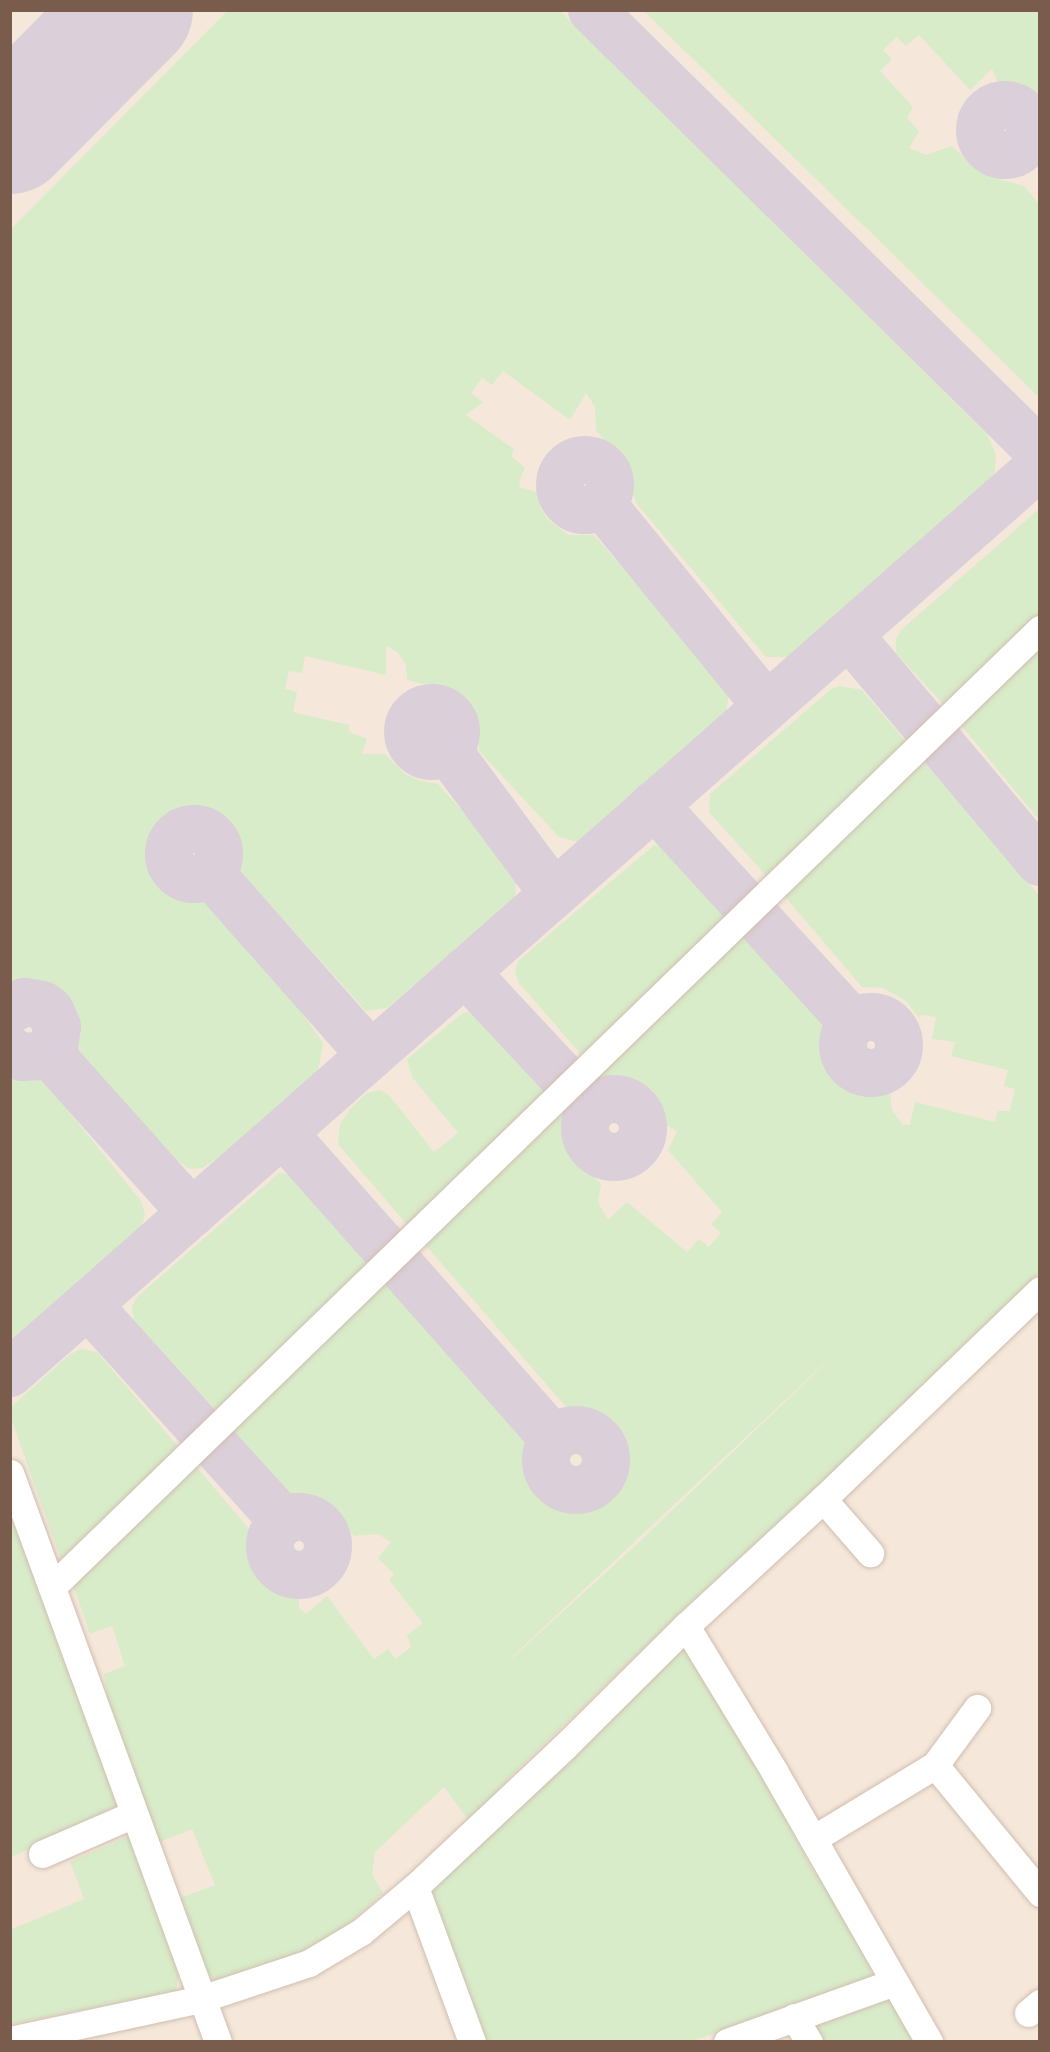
<!DOCTYPE html>
<html>
<head>
<meta charset="utf-8">
<style>
  body { margin:0 }
  #map { position:relative; width:1050px; height:2052px; overflow:hidden; background:#fdf6ec; font-family:Arial,sans-serif }
  div>[style] { position:absolute }
  [style*='--x'] { left:calc(var(--x)*1px); top:calc(var(--y)*1px); width:calc(var(--w)*1px); rotate:calc(var(--a)*1deg) }
  .residential>* { inset:0; background:#f5e8da }
  .green>* { inset:0; background:#d8ecc9 }
  .taxiway>* { height:48px; margin:-24px; padding:0 24px; transform-origin:24px; border-radius:24px; background:#dbcfda }
  .taxiway>.ring { margin:-24px; padding:0; box-sizing:content-box; background:none; border:48px solid #dbcfda; border-radius:50% }
  .runway>* { height:122px; margin:-61px; padding:0 61px; transform-origin:61px; border-radius:61px; background:#dbcfda }
  .roads { filter:drop-shadow(0 0 2px #d1beb0) drop-shadow(0 0 2px #d1beb0) }
  .minor>* { height:27px; margin:-13.5px; padding:0 13.5px; transform-origin:13.5px; border-radius:13.5px; background:#fff }
  span { translate:-50% -50%; white-space:nowrap; text-align:center; line-height:1.15; -webkit-text-stroke:6px #fffaf3; paint-order:stroke }
  .frame { position:absolute; inset:0; border:12px solid #7a5c4d; pointer-events:none }
</style>
</head>
<body>
<div id="map">
  <div class="residential">
    <div style="clip-path:polygon(11px 11px,1039px 11px,1039px 2041px,11px 2041px)"></div>
  </div>
  <div class="green">
    <div style="clip-path:polygon(227px 11px,560px 11px,987px 434px,996px 455px,995px 472px,986px 489px,788px 657px,766px 657px,636px 503px,622px 458px,596px 431px,595px 407px,586px 393px,570px 420px,503px 371px,492px 385px,482px 378px,471px 393px,483px 402px,466px 415px,514px 449px,511px 456px,525px 468px,519px 482px,521px 488px,537px 492px,541px 509px,548px 520px,569px 535px,594px 535px,729px 690px,726px 716px,578px 842px,559px 837px,479px 751px,478px 725px,474px 712px,463px 700px,444px 689px,407px 680px,406px 664px,397px 652px,386px 646px,386px 675px,305px 656px,302px 673px,289px 671px,285px 689px,297px 692px,293px 712px,349px 725px,349px 732px,367px 739px,362px 754px,385px 754px,405px 774px,421px 781px,438px 784px,517px 871px,515px 898px,387px 1008px,366px 1011px,236px 867px,237px 859px,233px 834px,224px 821px,208px 814px,186px 815px,175px 820px,171px 817px,157px 829px,161px 834px,151px 848px,156px 872px,164px 886px,186px 895px,203px 895px,296px 1004px,323px 1043px,318px 1071px,219px 1157px,203px 1168px,190px 1169px,175px 1159px,71px 1044px,70px 1024px,67px 1012px,58px 999px,42px 990px,24px 989px,11px 994px,10px 230px)"></div>
    <div style="clip-path:polygon(644px 11px,1039px 11px,1039px 93px,1014px 85px,999px 85px,992px 69px,970px 90px,919px 35px,906px 46px,897px 37px,883px 50px,892px 59px,880px 71px,913px 107px,907px 118px,919px 131px,909px 148px,927px 155px,951px 146px,988px 176px,1024px 186px,1039px 204px,1039px 397px)"></div>
    <div style="clip-path:polygon(1039px 509px,1039px 614px,945px 706px,896px 653px,896px 639px,901px 630px)"></div>
    <div style="clip-path:polygon(1039px 640px,1039px 820px,957px 720px)"></div>
    <div style="clip-path:polygon(840px 686px,862px 690px,908px 744px,768px 878px,709px 812px,710px 794px,831px 689px)"></div>
    <div style="clip-path:polygon(evenodd,919px 756px,1039px 895px,1039px 1273px,837px 1468px,686px 1607px,512px 1775px,469px 1821px,444px 1787px,375px 1852px,372px 1874px,383px 1893px,347px 1925px,314px 1947px,220px 1983px,201px 1969px,180px 1898px,215px 1885px,192px 1829px,157px 1843px,108px 1703px,104px 1674px,125px 1666px,112px 1626px,90px 1634px,73px 1584px,195px 1465px,249px 1529px,251px 1560px,260px 1576px,279px 1591px,299px 1595px,299px 1608px,306px 1614px,327px 1596px,374px 1659px,388px 1649px,396px 1659px,411px 1647px,407px 1635px,423px 1623px,389px 1580px,394px 1574px,378px 1558px,391px 1542px,378px 1534px,354px 1536px,331px 1511px,312px 1499px,290px 1494px,231px 1428px,386px 1280px,534px 1447px,535px 1472px,543px 1486px,553px 1494px,570px 1500px,586px 1499px,597px 1493px,601px 1498px,613px 1485px,609px 1479px,619px 1466px,618px 1446px,612px 1433px,601px 1423px,583px 1417px,566px 1417px,566px 1407px,423px 1242px,558px 1110px,569px 1119px,563px 1133px,579px 1162px,601px 1184px,598px 1202px,608px 1220px,627px 1202px,687px 1252px,699px 1239px,709px 1247px,721px 1233px,711px 1224px,722px 1212px,668px 1150px,677px 1132px,669px 1126px,662px 1126px,659px 1111px,645px 1089px,627px 1081px,606px 1080px,595px 1071px,741px 929px,824px 1022px,826px 1056px,836px 1069px,862px 1084px,890px 1092px,892px 1110px,902px 1124px,910px 1125px,915px 1102px,995px 1122px,998px 1111px,1010px 1111px,1015px 1089px,1004px 1086px,1008px 1070px,951px 1056px,955px 1042px,932px 1039px,936px 1017px,922px 1015px,919px 1018px,906px 1001px,883px 988px,862px 987px,780px 891px,919px 756px,864px 1326px,635px 1546px,511px 1659px,511px 1658px,864px 1326px)"></div>
    <div style="clip-path:polygon(654px 845px,673px 847px,731px 915px,585px 1059px,519px 983px,515px 973px,518px 961px)"></div>
    <div style="clip-path:polygon(474px 1011px,549px 1093px,410px 1228px,338px 1144px,340px 1124px,350px 1109px,367px 1093px,380px 1090px,389px 1095px,434px 1152px,458px 1133px,412px 1077px,407px 1059px,463px 1013px)"></div>
    <div style="clip-path:polygon(11px 1069px,38px 1073px,141px 1201px,145px 1215px,140px 1230px,24px 1333px,11px 1341px)"></div>
    <div style="clip-path:polygon(279px 1173px,290px 1174px,301px 1179px,373px 1264px,219px 1414px,134px 1320px,132px 1308px,136px 1298px)"></div>
    <div style="clip-path:polygon(81px 1349px,97px 1352px,181px 1450px,70px 1558px,60px 1557px,11px 1418px,10px 1408px,69px 1355px)"></div>
    <div style="clip-path:polygon(10px 1515px,86px 1710px,118px 1809px,11px 1857px)"></div>
    <div style="clip-path:polygon(686px 1647px,797px 1826px,792px 1832px,815px 1874px,821px 1871px,870px 1957px,871px 1977px,693px 2041px,482px 2041px,428px 1900px,434px 1888px)"></div>
    <div style="clip-path:polygon(129px 1836px,180px 1968px,176px 1991px,11px 2024px,10px 1925px,12px 1929px,84px 1899px,70px 1862px)"></div>
    <div style="clip-path:polygon(891px 1995px,918px 2041px,815px 2041px,813px 2024px)"></div>
  </div>
  <div class="taxiway">
    <div style="--x:592;--y:10;--w:629;--a:44.61"></div>
    <div class="ring" style="left:980px;top:105px;width:2px;height:2px"></div>
    <div class="ring" style="left:560px;top:460px;width:2px;height:2px"></div>
    <div style="--x:602;--y:504;--w:261;--a:50.8"></div>
    <div style="--x:849;--y:635;--w:297;--a:49.9"></div>
    <div class="ring" style="left:408px;top:708px;width:0;height:0"></div>
    <div style="--x:448;--y:751;--w:178;--a:53.5"></div>
    <div style="--x:654;--y:805;--w:295;--a:47.6"></div>
    <div class="ring" style="left:169px;top:829px;width:2px;height:2px"></div>
    <div style="--x:210;--y:873;--w:243;--a:48.5"></div>
    <div style="--x:465;--y:972;--w:186;--a:47"></div>
    <div style="--x:10;--y:1010;--w:16;--a:-30"></div>
    <div style="--x:24;--y:1002;--w:18;--a:9"></div>
    <div style="--x:42;--y:1005;--w:10;--a:37"></div>
    <div style="--x:50;--y:1011;--w:17;--a:66"></div>
    <div style="--x:57;--y:1027;--w:18;--a:99"></div>
    <div style="--x:54;--y:1045;--w:18;--a:142"></div>
    <div style="--x:40;--y:1056;--w:18;--a:177"></div>
    <div style="--x:22;--y:1057;--w:14;--a:-150"></div>
    <div class="ring" style="left:843px;top:1017px;width:8px;height:8px"></div>
    <div style="--x:48;--y:1052;--w:216;--a:48.2"></div>
    <div class="ring" style="left:585px;top:1099px;width:10px;height:10px"></div>
    <div style="--x:283;--y:1133;--w:409;--a:48.5"></div>
    <div style="--x:88;--y:1305;--w:291;--a:47.9"></div>
    <div style="--x:10;--y:1373;--w:1372;--a:-41.37"></div>
    <div class="ring" style="left:546px;top:1430px;width:12px;height:12px"></div>
    <div class="ring" style="left:270px;top:1517px;width:10px;height:10px"></div>
  </div>
  <div class="runway">
    <div style="--x:10;--y:133;--w:173;--a:-45.2"></div>
  </div>
  <div class="roads">
    <div class="minor">
      <div style="--x:10;--y:1473;--w:606;--a:69.92"></div>
      <div style="--x:823;--y:1499;--w:72;--a:49"></div>
      <div style="--x:52;--y:1587;--w:1376;--a:-44.12"></div>
      <div style="--x:686;--y:1626;--w:170;--a:58.7"></div>
      <div style="--x:774;--y:1771;--w:312;--a:60.2"></div>
      <div style="--x:935;--y:1765;--w:166;--a:50.6"></div>
      <div style="--x:813;--y:1839;--w:143;--a:-31.2"></div>
      <div style="--x:935;--y:1765;--w:71;--a:-53.6"></div>
      <div style="--x:42;--y:1854;--w:100;--a:-23.5"></div>
      <div style="--x:415;--y:1887;--w:165;--a:69.8"></div>
      <div style="--x:1028;--y:2013;--w:16;--a:-40"></div>
      <div style="--x:794;--y:2017;--w:29;--a:59"></div>
      <div style="--x:10;--y:2040;--w:195;--a:-12.1"></div>
      <div style="--x:201;--y:1999;--w:114;--a:-18.4"></div>
      <div style="--x:309;--y:1963;--w:61;--a:-30.8"></div>
      <div style="--x:361;--y:1932;--w:70;--a:-39.8"></div>
      <div style="--x:415;--y:1887;--w:204;--a:-43.2"></div>
      <div style="--x:564;--y:1747;--w:172;--a:-44.8"></div>
      <div style="--x:686;--y:1626;--w:187;--a:-42.8"></div>
      <div style="--x:823;--y:1499;--w:301;--a:-43.9"></div>
      <div style="--x:727;--y:2042;--w:178;--a:-19.7"></div>
    </div>
  </div>
  <div class="frame"></div>
</div>
</body>
</html>
